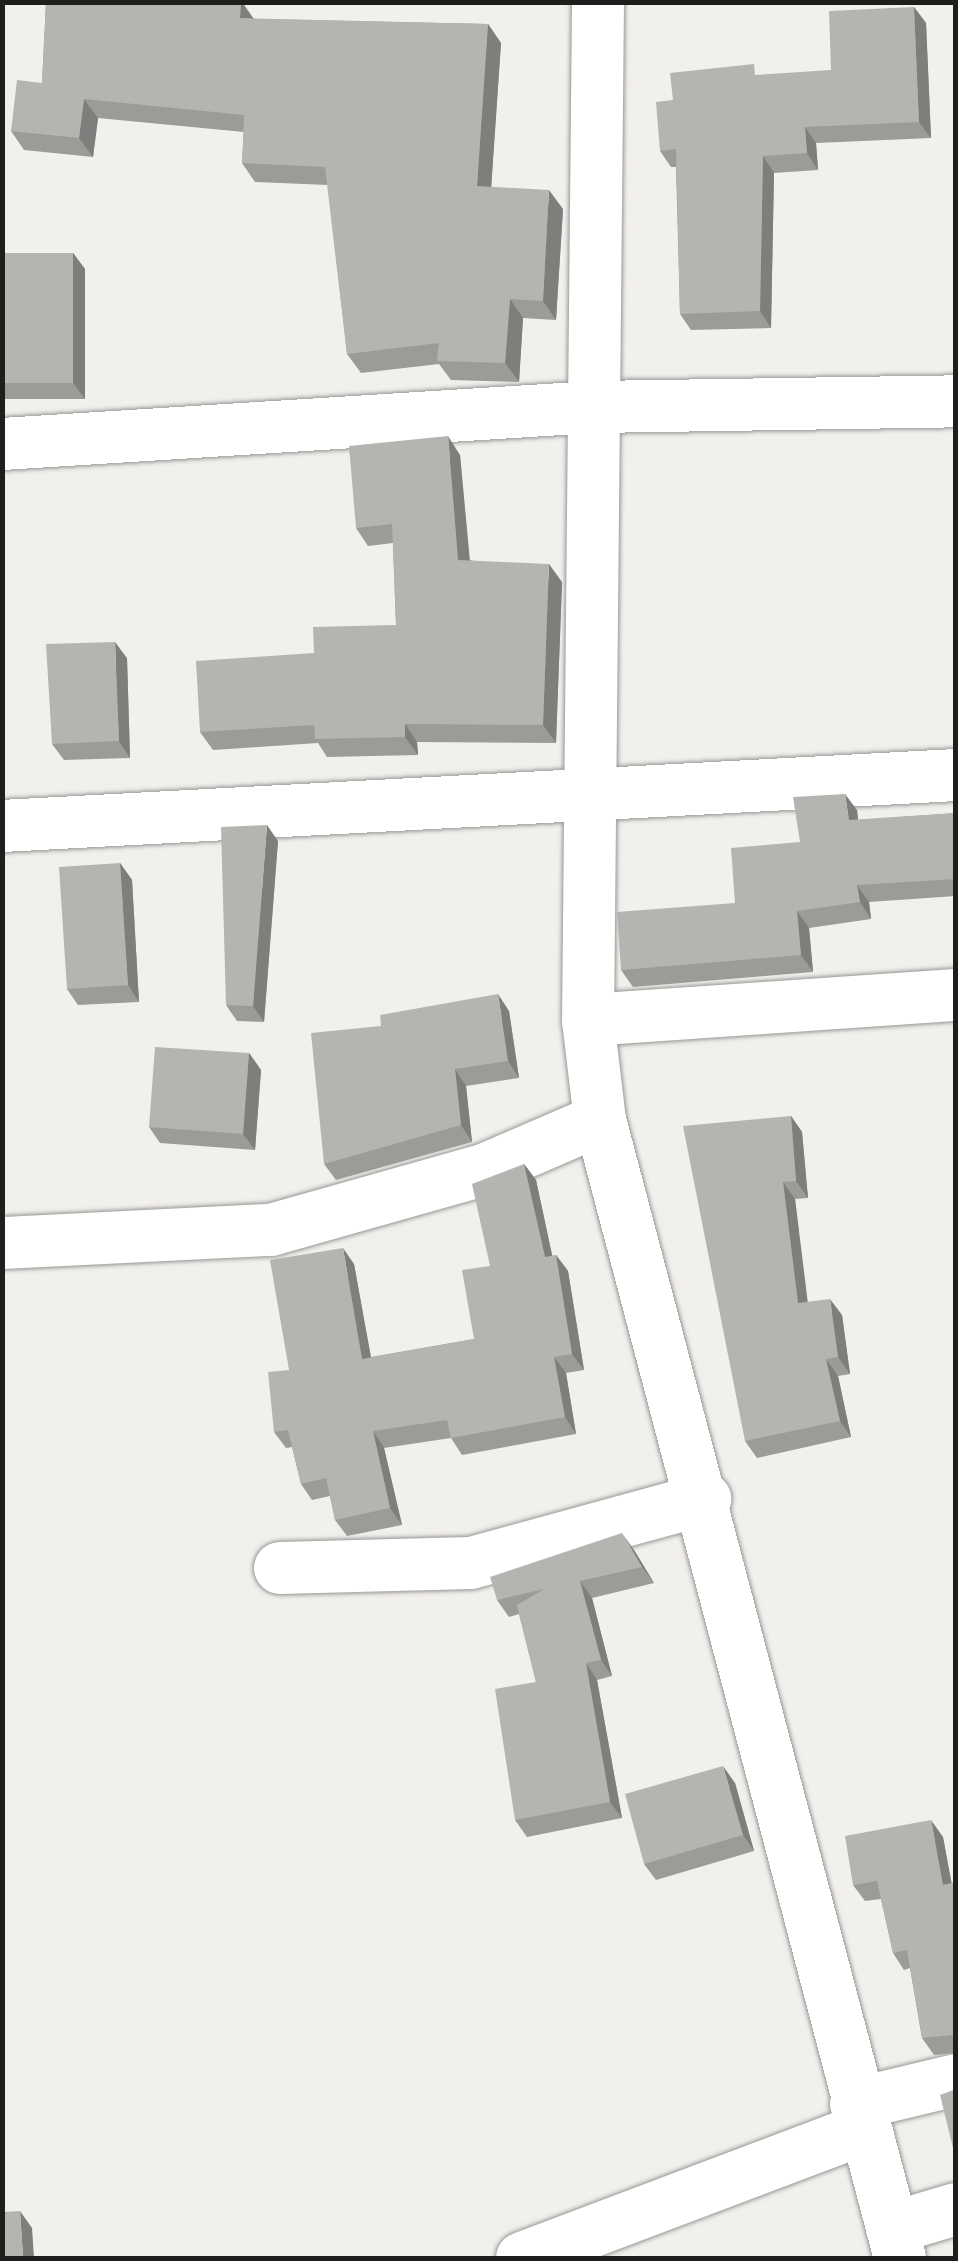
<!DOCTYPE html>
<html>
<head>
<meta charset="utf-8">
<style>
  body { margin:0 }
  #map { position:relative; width:958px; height:2261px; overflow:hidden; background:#f2f0ed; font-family:"Golos Text",sans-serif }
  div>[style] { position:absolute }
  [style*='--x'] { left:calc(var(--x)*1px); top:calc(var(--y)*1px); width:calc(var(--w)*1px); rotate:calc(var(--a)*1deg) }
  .roads { filter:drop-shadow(0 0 2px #989794) drop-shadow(0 0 2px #989794) }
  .minor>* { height:52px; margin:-26px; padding:0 26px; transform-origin:26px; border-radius:26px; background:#fff }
  .wall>* { inset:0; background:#9c9b98 }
  .shaded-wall>* { inset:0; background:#7f7e7c }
  .building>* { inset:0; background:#b5b4b1 }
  span { translate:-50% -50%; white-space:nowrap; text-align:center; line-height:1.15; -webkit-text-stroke:8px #fffefb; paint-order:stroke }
  .frame { position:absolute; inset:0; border:5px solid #1e1e1d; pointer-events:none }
</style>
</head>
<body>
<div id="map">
  <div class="roads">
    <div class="minor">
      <div style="--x:598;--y:2;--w:1018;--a:90.56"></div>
      <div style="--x:588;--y:1020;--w:101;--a:83.2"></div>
      <div style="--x:600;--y:1120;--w:1177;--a:75.23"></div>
      <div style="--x:2;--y:444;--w:593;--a:-3.58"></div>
      <div style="--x:594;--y:407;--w:362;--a:-0.9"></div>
      <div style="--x:2;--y:826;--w:955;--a:-3.06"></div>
      <div style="--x:588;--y:1020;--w:369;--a:-3.9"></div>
      <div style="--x:2;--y:1243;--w:269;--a:-2.8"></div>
      <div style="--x:271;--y:1230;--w:223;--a:-15.8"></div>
      <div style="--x:486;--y:1169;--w:124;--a:-23.3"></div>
      <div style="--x:280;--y:1568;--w:191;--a:-1.5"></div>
      <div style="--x:471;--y:1563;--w:243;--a:-15.3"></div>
      <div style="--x:856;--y:2104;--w:103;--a:-13.5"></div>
      <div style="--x:892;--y:2228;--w:67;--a:-16.5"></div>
      <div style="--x:522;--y:2258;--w:365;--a:-20.7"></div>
    </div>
  </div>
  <div class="wall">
    <div style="clip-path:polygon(46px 2px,242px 2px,254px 19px,488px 24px,501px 43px,491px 187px,563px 209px,556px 320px,523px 318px,519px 382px,451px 380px,439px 364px,361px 373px,347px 354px,328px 185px,255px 182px,242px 163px,244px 132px,98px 118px,93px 157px,24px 150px,11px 131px,42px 83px)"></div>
    <div style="clip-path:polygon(914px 7px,926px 23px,931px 138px,816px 143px,818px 170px,774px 173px,771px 328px,691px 330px,680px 314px,676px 167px,671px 167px,660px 151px,673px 100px,831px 70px)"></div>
    <div style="clip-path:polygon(73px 253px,85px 269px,85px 399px,2px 399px,2px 265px)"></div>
    <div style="clip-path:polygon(460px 455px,470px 560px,562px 582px,556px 743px,417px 742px,418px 755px,327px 757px,318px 743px,213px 750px,200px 732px,396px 625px,393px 543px,368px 546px,356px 528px)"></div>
    <div style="clip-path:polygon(127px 658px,130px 758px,64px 760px,52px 744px)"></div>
    <div style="clip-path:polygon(857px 810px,858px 820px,956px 813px,956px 896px,869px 902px,871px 919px,809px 928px,813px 972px,633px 987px,621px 970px,735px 903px,800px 842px)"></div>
    <div style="clip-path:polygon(278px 841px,264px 1022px,237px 1021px,226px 1005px)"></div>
    <div style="clip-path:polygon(120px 863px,132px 880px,139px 1002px,78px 1005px,67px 989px)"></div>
    <div style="clip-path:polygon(509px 1011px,519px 1078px,466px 1086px,472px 1142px,336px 1180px,324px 1164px)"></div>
    <div style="clip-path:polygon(249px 1053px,261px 1070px,255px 1150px,160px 1143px,149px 1127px)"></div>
    <div style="clip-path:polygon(791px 1116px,802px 1132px,808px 1198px,795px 1199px,807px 1302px,842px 1315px,850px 1374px,838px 1376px,851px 1437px,757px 1458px,745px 1441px)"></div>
    <div style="clip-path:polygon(524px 1164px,536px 1180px,552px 1256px,556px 1255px,568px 1271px,584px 1370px,566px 1373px,576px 1434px,462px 1455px,451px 1438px,384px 1448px,402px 1525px,347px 1536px,335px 1520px,330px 1496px,312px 1500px,301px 1484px,292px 1447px,286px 1448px,274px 1432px,289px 1370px,354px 1264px,371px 1357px,474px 1339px,490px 1266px)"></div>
    <div style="clip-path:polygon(634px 1550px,654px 1583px,592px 1598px,612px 1676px,597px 1680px,622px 1818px,527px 1837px,515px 1820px,536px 1682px,519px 1614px,509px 1617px,497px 1600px)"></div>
    <div style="clip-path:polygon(735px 1783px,754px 1851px,656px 1880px,644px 1864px)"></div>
    <div style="clip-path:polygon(943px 1837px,951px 1883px,956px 1882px,956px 2053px,934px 2055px,922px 2038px,910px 1968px,904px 1970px,893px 1953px,881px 1899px,865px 1901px,853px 1885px)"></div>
  </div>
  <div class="shaded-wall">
    <div style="clip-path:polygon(241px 2px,242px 2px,254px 20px,240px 18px)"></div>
    <div style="clip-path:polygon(914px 7px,926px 23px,931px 138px,919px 122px)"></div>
    <div style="clip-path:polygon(488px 24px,501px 43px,490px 205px,477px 186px)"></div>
    <div style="clip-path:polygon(84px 99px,98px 118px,93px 157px,79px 138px)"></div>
    <div style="clip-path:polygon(805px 127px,816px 143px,818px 170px,807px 153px)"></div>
    <div style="clip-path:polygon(763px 156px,774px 173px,771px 328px,760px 311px)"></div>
    <div style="clip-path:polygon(549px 190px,563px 209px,556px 320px,543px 301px)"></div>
    <div style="clip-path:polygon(73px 253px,85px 269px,85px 399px,73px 383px)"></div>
    <div style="clip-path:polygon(510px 299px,523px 318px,519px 382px,505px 363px)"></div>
    <div style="clip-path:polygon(448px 436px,460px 455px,471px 578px,458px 560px)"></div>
    <div style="clip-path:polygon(549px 564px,562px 582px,556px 743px,543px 725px)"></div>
    <div style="clip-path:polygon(115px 642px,127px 658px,130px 758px,119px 741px)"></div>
    <div style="clip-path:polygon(405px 724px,417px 742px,418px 755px,405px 737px)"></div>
    <div style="clip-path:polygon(845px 794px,857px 810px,860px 837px,849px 820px)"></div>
    <div style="clip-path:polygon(267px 825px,278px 841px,264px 1022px,253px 1006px)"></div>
    <div style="clip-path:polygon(120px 863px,132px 880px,139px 1002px,128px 985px)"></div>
    <div style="clip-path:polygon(857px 885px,869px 902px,871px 919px,860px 902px)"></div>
    <div style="clip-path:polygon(797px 911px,809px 928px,813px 972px,801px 955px)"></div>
    <div style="clip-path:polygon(498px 994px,509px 1011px,519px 1078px,508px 1061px)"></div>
    <div style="clip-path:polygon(249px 1053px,261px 1070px,255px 1150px,243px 1134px)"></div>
    <div style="clip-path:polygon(455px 1069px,466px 1086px,472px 1142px,461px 1125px)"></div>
    <div style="clip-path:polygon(791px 1116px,802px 1132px,808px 1198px,796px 1181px)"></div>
    <div style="clip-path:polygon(524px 1164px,536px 1180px,556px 1273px,545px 1257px)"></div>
    <div style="clip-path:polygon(783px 1182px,795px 1199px,810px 1320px,798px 1303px)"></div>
    <div style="clip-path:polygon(343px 1248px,354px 1264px,374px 1375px,362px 1359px)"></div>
    <div style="clip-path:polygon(556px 1255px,568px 1271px,584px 1370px,572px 1354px)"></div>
    <div style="clip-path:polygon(830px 1299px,842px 1315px,850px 1374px,838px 1357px)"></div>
    <div style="clip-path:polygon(554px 1357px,566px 1373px,576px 1434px,565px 1417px)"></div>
    <div style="clip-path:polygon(826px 1359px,838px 1376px,851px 1437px,840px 1421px)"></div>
    <div style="clip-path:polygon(373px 1431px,384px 1448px,402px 1525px,390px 1508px)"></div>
    <div style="clip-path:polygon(622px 1533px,634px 1550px,654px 1583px,642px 1567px)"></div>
    <div style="clip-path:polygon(580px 1581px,592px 1598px,612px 1676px,601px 1660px)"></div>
    <div style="clip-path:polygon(586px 1663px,597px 1680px,622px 1818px,610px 1802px)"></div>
    <div style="clip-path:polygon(723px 1766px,735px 1783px,754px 1851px,743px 1835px)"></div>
    <div style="clip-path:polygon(931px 1820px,943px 1837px,955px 1901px,943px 1885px)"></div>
    <div style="clip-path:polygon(20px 2211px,32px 2228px,34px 2258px,23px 2258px)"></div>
  </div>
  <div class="building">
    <div style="clip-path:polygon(46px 2px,241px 2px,240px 18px,488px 24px,477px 186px,549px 190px,543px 301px,510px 299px,505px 363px,437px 361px,439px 343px,347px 354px,325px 167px,242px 163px,244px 115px,84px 99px,79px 138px,11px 131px,17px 80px,42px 83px)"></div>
    <div style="clip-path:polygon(914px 7px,919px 122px,805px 127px,807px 153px,763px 156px,760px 311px,680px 314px,676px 149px,660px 151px,656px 102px,673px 100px,670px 73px,754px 64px,755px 75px,831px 70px,829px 11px)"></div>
    <div style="clip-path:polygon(5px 253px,73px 253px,73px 383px,2px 383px,2px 265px,5px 265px)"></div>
    <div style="clip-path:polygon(448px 436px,458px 560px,549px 564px,543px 725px,405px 724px,405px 737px,315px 739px,314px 725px,200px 732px,196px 661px,314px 653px,313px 627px,396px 625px,392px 524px,356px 528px,349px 446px)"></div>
    <div style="clip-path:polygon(115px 642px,119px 741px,52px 744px,46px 644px)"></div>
    <div style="clip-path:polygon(845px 794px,849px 820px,956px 813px,956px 879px,857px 885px,860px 902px,797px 911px,801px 955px,621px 970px,617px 912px,735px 903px,731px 848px,800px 842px,793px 797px)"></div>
    <div style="clip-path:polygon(267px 825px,253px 1006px,226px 1005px,221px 827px)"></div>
    <div style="clip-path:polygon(120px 863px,128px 985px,67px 989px,59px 867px)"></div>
    <div style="clip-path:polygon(498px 994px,508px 1061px,455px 1069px,461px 1125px,324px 1164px,311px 1033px,381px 1026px,380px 1015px)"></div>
    <div style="clip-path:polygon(155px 1047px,249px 1053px,243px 1134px,149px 1127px)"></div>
    <div style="clip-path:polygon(791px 1116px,796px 1181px,783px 1182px,798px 1303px,830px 1299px,838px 1357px,826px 1359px,840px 1421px,745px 1441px,683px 1126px)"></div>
    <div style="clip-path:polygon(524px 1164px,545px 1257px,556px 1255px,572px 1354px,554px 1357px,565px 1417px,451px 1438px,447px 1420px,373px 1431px,390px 1508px,335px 1520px,326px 1478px,301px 1484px,288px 1430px,274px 1432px,268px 1372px,289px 1370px,270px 1260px,343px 1248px,362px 1359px,474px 1339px,462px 1270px,490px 1266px,472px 1184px)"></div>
    <div style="clip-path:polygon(622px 1533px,642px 1567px,580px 1581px,601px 1660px,586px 1663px,610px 1802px,515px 1820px,495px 1689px,536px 1682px,517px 1605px,544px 1589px,497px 1600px,490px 1577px)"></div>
    <div style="clip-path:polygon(723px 1766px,743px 1835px,644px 1864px,625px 1794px)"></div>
    <div style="clip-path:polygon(931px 1820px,943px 1885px,956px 1882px,956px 2037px,954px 2035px,922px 2038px,907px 1950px,893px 1953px,877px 1881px,853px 1885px,845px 1836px)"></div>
    <div style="clip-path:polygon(956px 2089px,956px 2152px,954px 2152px,940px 2095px)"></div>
    <div style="clip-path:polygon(20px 2211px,23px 2258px,2px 2258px,2px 2212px)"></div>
  </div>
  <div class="frame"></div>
</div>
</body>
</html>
